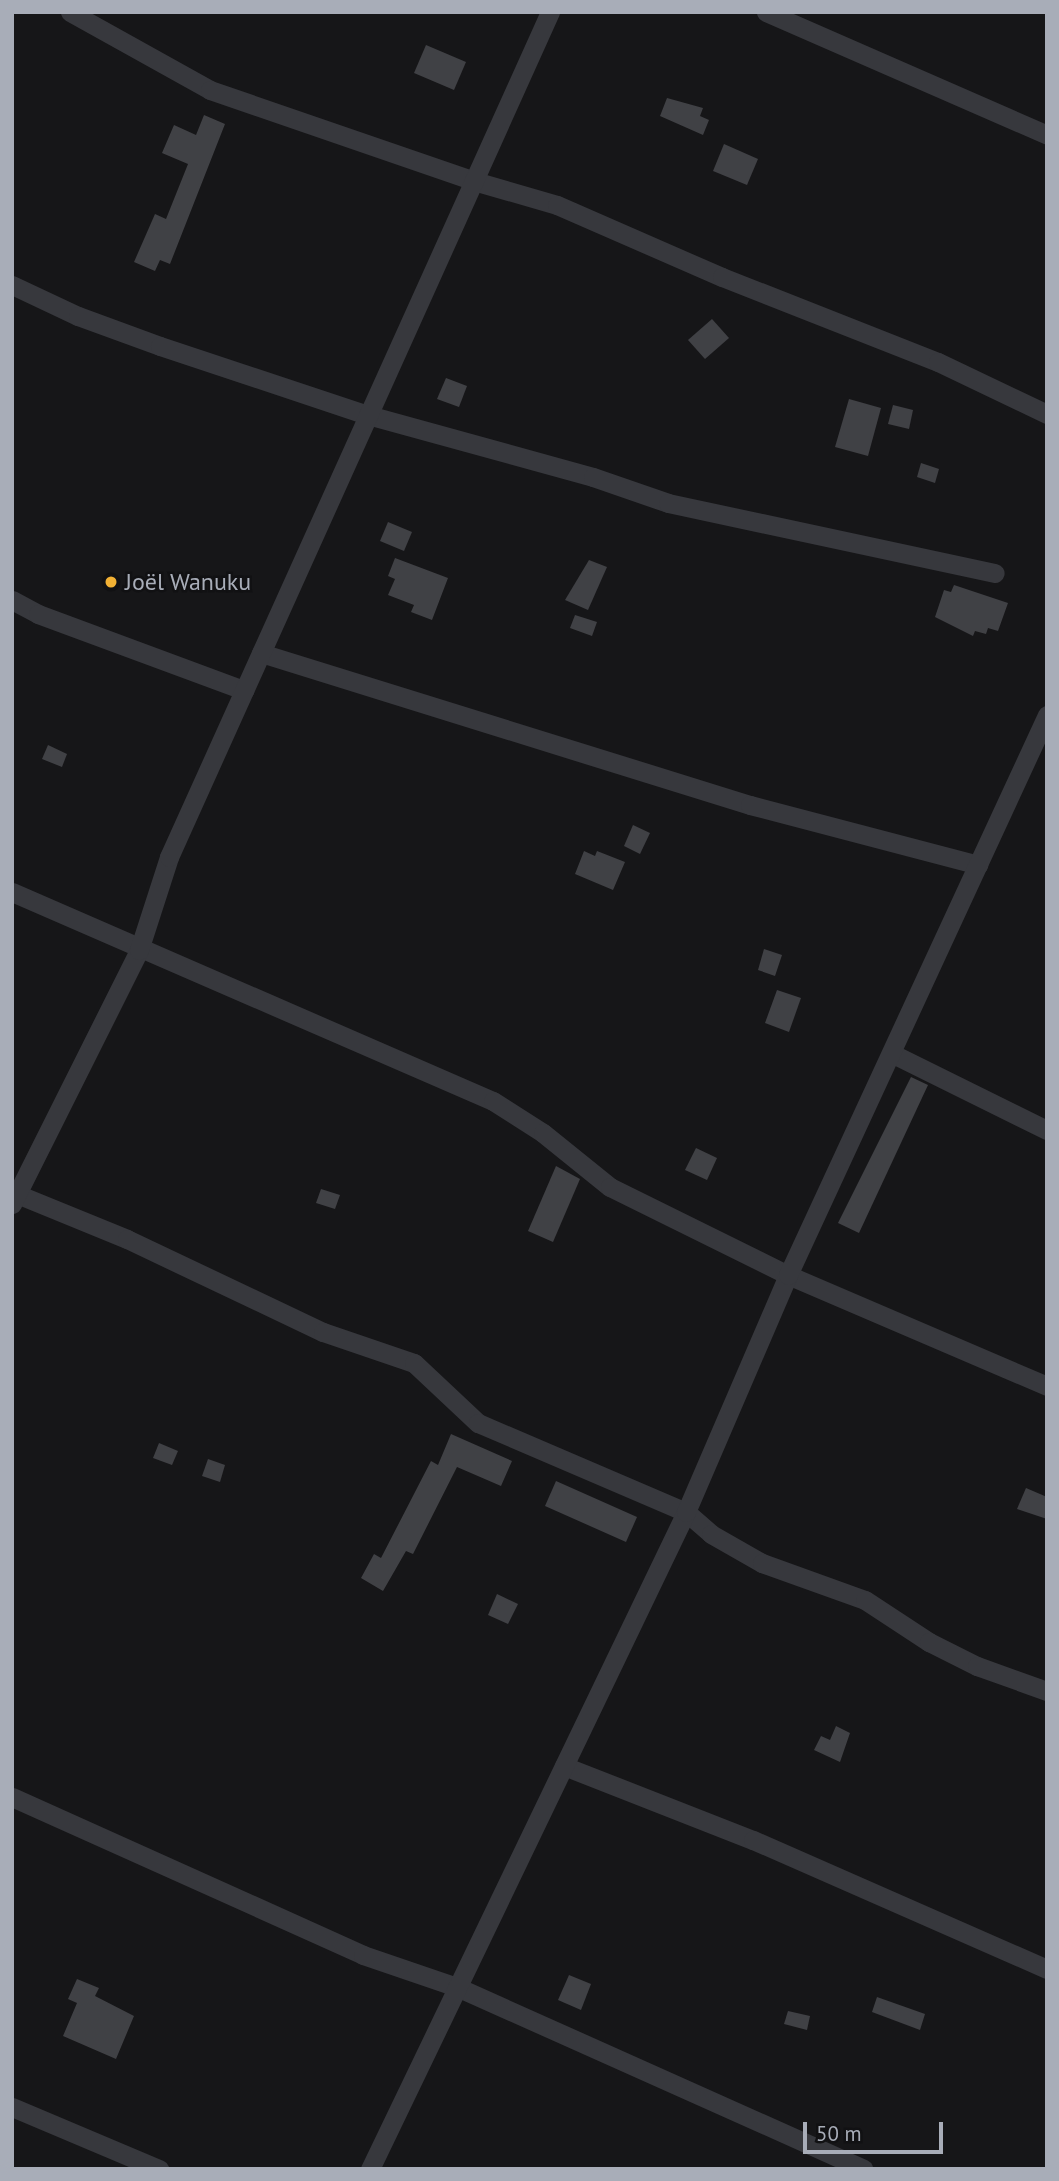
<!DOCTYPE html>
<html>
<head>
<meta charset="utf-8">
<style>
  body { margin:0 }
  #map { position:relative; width:1059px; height:2181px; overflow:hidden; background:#161618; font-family:"PT Sans",sans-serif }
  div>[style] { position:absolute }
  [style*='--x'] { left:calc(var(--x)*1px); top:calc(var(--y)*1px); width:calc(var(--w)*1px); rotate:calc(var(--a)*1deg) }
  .building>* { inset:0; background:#404145 }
  .minor>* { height:19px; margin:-9.5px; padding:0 9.5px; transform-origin:9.5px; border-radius:9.5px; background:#37383d }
  .dots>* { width:19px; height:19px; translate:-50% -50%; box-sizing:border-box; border:4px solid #111113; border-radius:50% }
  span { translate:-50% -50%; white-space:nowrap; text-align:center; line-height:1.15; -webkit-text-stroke:5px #111113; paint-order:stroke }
  .poi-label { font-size:24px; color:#a8adb8 }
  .left { translate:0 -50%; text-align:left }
  .frame { position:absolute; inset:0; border:14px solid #a8adb8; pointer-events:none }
  .scale { position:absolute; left:803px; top:2122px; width:140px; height:32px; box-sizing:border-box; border:4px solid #a8adb8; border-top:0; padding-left:9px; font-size:21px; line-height:24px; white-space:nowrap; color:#a8adb8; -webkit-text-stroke:5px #111113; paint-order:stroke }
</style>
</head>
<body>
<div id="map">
  <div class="building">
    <div style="clip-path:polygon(426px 45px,466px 62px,454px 90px,414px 73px)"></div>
    <div style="clip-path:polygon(667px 98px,703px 108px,700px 116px,709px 120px,703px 135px,660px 116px)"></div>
    <div style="clip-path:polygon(204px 115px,225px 124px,170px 264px,160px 260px,155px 271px,134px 262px,155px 214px,166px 219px,188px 164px,162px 153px,174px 125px,196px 135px)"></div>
    <div style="clip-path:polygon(724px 144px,758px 159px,747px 185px,713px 171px)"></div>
    <div style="clip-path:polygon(712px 319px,729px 338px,705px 359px,688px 340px)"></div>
    <div style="clip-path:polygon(446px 378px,467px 386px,459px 407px,437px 399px)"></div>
    <div style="clip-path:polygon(849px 399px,881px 408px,868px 456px,835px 447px)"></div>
    <div style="clip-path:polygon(893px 405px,913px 410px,909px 429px,888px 424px)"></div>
    <div style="clip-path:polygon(921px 463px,939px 469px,935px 483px,917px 477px)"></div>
    <div style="clip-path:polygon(388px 522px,412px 532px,404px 551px,380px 541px)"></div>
    <div style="clip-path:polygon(395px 558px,448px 578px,432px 620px,411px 612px,414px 605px,388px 595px,395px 579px,388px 576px)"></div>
    <div style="clip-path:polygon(589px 560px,607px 567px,588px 610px,565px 600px)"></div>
    <div style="clip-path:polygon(954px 585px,1008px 603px,998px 631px,988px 628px,986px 634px,975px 631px,973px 636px,935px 617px,944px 590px,951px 592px)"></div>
    <div style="clip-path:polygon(575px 615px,597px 622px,592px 636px,570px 628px)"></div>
    <div style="clip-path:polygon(48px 745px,67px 754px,62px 767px,42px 759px)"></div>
    <div style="clip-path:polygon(633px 825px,650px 833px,640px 854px,624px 846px)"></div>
    <div style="clip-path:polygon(584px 851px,595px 856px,597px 851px,625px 862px,613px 890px,575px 874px)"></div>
    <div style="clip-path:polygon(764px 949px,782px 955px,775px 976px,758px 970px)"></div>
    <div style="clip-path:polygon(777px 990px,801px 998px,789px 1032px,765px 1023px)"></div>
    <div style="clip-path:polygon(911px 1077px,928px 1085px,859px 1233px,838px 1223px)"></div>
    <div style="clip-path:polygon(696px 1148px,717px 1158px,707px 1180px,685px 1170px)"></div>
    <div style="clip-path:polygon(556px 1166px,580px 1179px,553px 1242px,528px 1231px)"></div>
    <div style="clip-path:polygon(321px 1189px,340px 1195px,335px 1209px,316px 1203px)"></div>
    <div style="clip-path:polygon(451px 1434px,512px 1461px,501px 1486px,457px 1467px,413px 1554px,406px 1551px,383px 1591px,361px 1578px,374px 1554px,381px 1558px,431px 1461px,438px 1465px)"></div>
    <div style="clip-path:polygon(159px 1443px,178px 1451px,172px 1465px,153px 1458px)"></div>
    <div style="clip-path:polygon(208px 1459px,225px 1465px,220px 1482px,202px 1476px)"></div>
    <div style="clip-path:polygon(556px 1481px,637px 1517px,626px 1542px,545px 1506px)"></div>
    <div style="clip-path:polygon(1026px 1488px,1047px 1497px,1047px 1519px,1017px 1509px)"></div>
    <div style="clip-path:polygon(497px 1594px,518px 1604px,508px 1624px,488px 1615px)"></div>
    <div style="clip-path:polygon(836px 1726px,850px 1733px,840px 1762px,814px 1750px,821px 1736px,830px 1740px)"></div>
    <div style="clip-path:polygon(569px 1975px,591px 1984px,581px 2010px,558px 2000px)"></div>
    <div style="clip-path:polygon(77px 1979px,99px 1988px,95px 1996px,134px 2016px,116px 2059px,63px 2036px,77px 2003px,68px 1999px)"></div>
    <div style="clip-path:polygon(877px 1997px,925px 2014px,920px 2030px,872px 2012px)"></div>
    <div style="clip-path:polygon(788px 2011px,810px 2016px,807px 2030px,784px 2024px)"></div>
  </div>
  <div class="minor">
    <div style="--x:70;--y:12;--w:160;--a:29.1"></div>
    <div style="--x:210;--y:90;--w:279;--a:19"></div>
    <div style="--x:474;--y:181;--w:86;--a:16.1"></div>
    <div style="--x:557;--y:205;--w:180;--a:23.6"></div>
    <div style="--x:722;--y:277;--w:232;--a:21.5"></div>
    <div style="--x:938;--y:362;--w:121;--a:25.5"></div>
    <div style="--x:766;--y:12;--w:307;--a:23.6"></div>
    <div style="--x:12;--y:285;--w:73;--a:25.2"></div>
    <div style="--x:78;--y:316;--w:87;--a:20.1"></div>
    <div style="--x:160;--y:346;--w:219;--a:18.4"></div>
    <div style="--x:368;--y:415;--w:233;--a:15.4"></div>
    <div style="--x:593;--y:477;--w:79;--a:19.1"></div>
    <div style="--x:668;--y:503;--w:334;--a:12.1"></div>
    <div style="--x:12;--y:600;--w:30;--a:28"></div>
    <div style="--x:38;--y:614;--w:220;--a:20.3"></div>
    <div style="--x:261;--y:653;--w:512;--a:17.27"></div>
    <div style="--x:750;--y:805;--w:236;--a:14.7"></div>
    <div style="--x:12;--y:892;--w:524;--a:23.49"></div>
    <div style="--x:493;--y:1101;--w:59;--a:32.6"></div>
    <div style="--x:543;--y:1133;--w:86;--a:38.9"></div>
    <div style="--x:610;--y:1187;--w:199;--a:26.3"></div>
    <div style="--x:788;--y:1275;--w:282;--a:23.2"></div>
    <div style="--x:893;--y:1054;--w:172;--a:26.3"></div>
    <div style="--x:12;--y:1192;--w:124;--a:22.2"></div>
    <div style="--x:127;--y:1239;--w:217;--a:25.4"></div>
    <div style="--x:323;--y:1332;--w:96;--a:18.8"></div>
    <div style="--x:414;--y:1363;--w:88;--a:43.2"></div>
    <div style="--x:478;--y:1423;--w:226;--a:23.2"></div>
    <div style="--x:686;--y:1512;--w:33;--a:41"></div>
    <div style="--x:711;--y:1534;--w:59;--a:29.6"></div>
    <div style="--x:762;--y:1563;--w:109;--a:19.8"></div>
    <div style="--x:865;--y:1600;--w:77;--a:33.3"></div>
    <div style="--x:929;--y:1642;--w:54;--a:26.6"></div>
    <div style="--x:977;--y:1666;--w:74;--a:19.7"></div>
    <div style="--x:12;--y:1204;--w:284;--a:-63.4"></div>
    <div style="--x:139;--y:950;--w:98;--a:-72.1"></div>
    <div style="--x:169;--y:857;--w:927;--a:-65.73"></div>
    <div style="--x:564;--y:1766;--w:203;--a:21.4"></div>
    <div style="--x:753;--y:1840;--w:321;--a:23.7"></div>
    <div style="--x:12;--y:1797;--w:385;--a:24.2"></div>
    <div style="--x:363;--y:1955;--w:99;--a:18.8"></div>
    <div style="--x:457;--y:1987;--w:445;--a:24.1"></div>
    <div style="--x:12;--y:2107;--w:160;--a:22.9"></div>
    <div style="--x:370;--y:2169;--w:729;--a:-64.31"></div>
    <div style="--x:686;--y:1512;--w:258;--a:-66.7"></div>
    <div style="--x:788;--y:1275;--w:617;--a:-65.18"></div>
  </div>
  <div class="dots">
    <div style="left:111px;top:582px;background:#f2b134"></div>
  </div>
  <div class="poi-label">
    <span class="left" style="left:125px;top:582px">Joël Wanuku</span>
  </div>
  <div class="frame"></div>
  <div class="scale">50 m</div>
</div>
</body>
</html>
